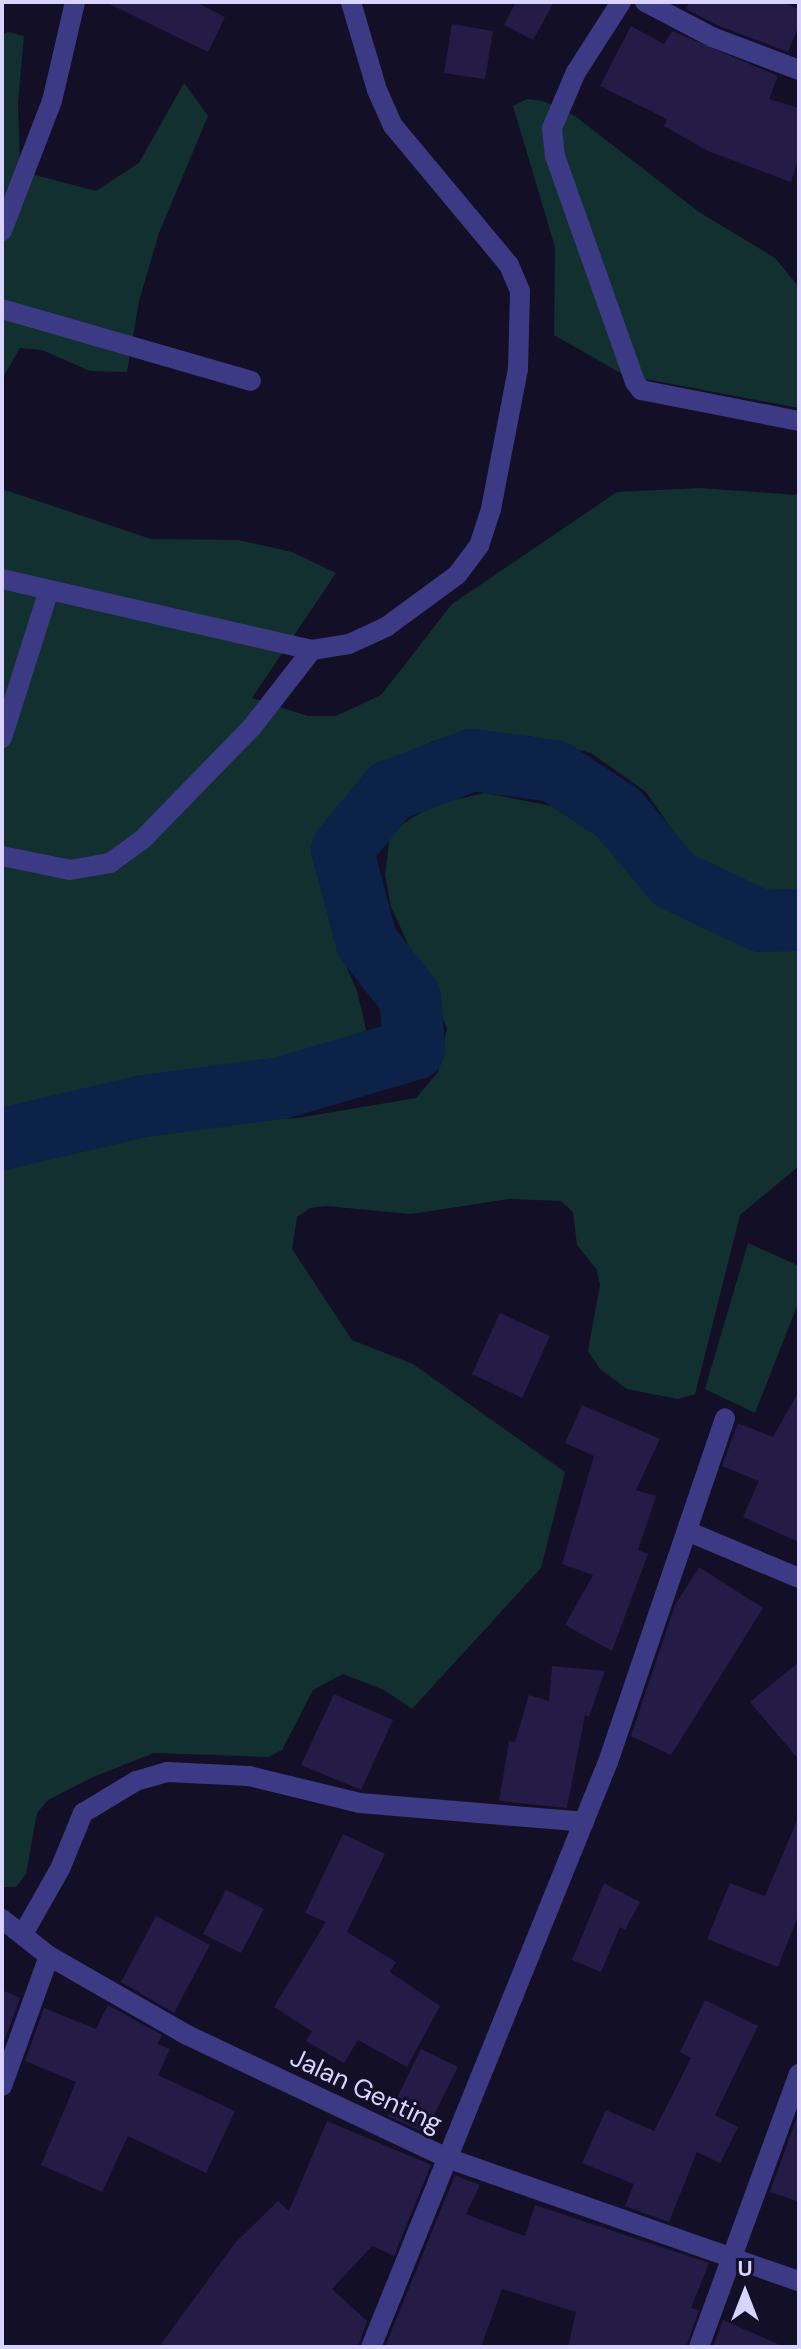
<!DOCTYPE html>
<html>
<head>
<meta charset="utf-8">
<style>
  body { margin:0 }
  #map { position:relative; width:801px; height:2349px; overflow:hidden; background:#130f26; font-family:"DM Sans",sans-serif }
  div>[style] { position:absolute }
  [style*='--x'] { left:calc(var(--x)*1px); top:calc(var(--y)*1px); width:calc(var(--w)*1px); rotate:calc(var(--a)*1deg) }
  .green>* { inset:0; background:#12302f }
  .river>* { height:62px; margin:-31px; padding:0 31px; transform-origin:31px; border-radius:31px; background:#0c2248 }
  .building>* { inset:0; background:#241b47 }
  .street>* { height:20px; margin:-10px; padding:0 10px; transform-origin:10px; border-radius:10px; background:#3d3a85 }
  span { translate:-50% -50%; white-space:nowrap; text-align:center; line-height:1.15; -webkit-text-stroke:6px #130f26; paint-order:stroke }
  .street-label { font-size:26px; color:#d9d4ff }
  .frame { position:absolute; inset:0; border:4px solid #d9d4ff; pointer-events:none }
  .north { position:absolute; left:705px; top:2253px; width:80px; height:80px; -webkit-text-stroke:6px #130f26; paint-order:stroke; rotate:0deg; font-size:22px; font-weight:700; line-height:32px; text-align:center; color:#d9d4ff }
  .north::after { content:''; display:block; margin:auto; width:28px; height:36px; background:#d9d4ff; clip-path:polygon(50% 0,100% 100%,50% 72%,0 100%) }
</style>
</head>
<body>
<div id="map">
  <div class="green">
    <div style="clip-path:polygon(8px 32px,24px 36px,18px 102px,20px 171px,96px 191px,139px 163px,184px 83px,208px 116px,159px 233px,139px 301px,127px 372px,90px 371px,42px 350px,20px 348px,2px 379px,2px 35px)"></div>
    <div style="clip-path:polygon(527px 99px,543px 101px,575px 116px,699px 212px,775px 258px,799px 287px,799px 408px,624px 375px,554px 335px,555px 247px,513px 106px)"></div>
    <div style="clip-path:polygon(699px 488px,799px 495px,799px 899px,759px 900px,696px 878px,675px 834px,646px 792px,591px 753px,529px 736px,432px 741px,367px 786px,324px 874px,334px 939px,357px 991px,370px 1046px,357px 1056px,137px 1090px,106px 1102px,2px 1121px,2px 489px,151px 539px,238px 540px,292px 552px,336px 573px,252px 698px,308px 716px,336px 716px,381px 695px,452px 604px,617px 492px)"></div>
    <div style="clip-path:polygon(485px 793px,562px 808px,604px 833px,683px 903px,729px 925px,799px 941px,799px 1166px,740px 1215px,695px 1394px,678px 1399px,627px 1389px,600px 1369px,588px 1351px,600px 1285px,597px 1270px,577px 1245px,573px 1212px,561px 1201px,509px 1199px,411px 1214px,326px 1206px,310px 1208px,297px 1217px,292px 1249px,352px 1340px,413px 1364px,565px 1472px,541px 1568px,412px 1709px,384px 1690px,343px 1674px,313px 1690px,282px 1750px,268px 1757px,154px 1753px,93px 1777px,48px 1800px,37px 1813px,26px 1874px,16px 1887px,2px 1887px,2px 1168px,210px 1123px,297px 1118px,416px 1098px,438px 1072px,447px 1028px,391px 907px,385px 875px,389px 841px,398px 827px,435px 804px)"></div>
    <div style="clip-path:polygon(748px 1243px,799px 1266px,799px 1301px,755px 1413px,705px 1389px)"></div>
  </div>
  <div class="river">
    <div style="--x:2;--y:1139;--w:146;--a:-13.1"></div>
    <div style="--x:144;--y:1106;--w:138;--a:-7.5"></div>
    <div style="--x:281;--y:1088;--w:139;--a:-16.3"></div>
    <div style="--x:414;--y:1049;--w:52;--a:-94.4"></div>
    <div style="--x:410;--y:997;--w:69;--a:-128.5"></div>
    <div style="--x:367;--y:943;--w:97;--a:-104.9"></div>
    <div style="--x:342;--y:849;--w:75;--a:-50.4"></div>
    <div style="--x:390;--y:791;--w:88;--a:-20.7"></div>
    <div style="--x:472;--y:760;--w:83;--a:7.6"></div>
    <div style="--x:554;--y:771;--w:77;--a:33.3"></div>
    <div style="--x:618;--y:813;--w:87;--a:50.1"></div>
    <div style="--x:674;--y:880;--w:96;--a:25.2"></div>
    <div style="--x:761;--y:921;--w:38;--a:-2"></div>
  </div>
  <div class="building">
    <div style="clip-path:polygon(105px 2px,196px 2px,225px 17px,208px 52px)"></div>
    <div style="clip-path:polygon(516px 2px,554px 2px,533px 40px,504px 25px)"></div>
    <div style="clip-path:polygon(690px 2px,781px 2px,799px 9px,799px 25px,788px 52px,717px 25px,686px 9px)"></div>
    <div style="clip-path:polygon(452px 24px,493px 31px,485px 79px,444px 73px)"></div>
    <div style="clip-path:polygon(631px 26px,664px 44px,672px 31px,778px 76px,769px 99px,799px 108px,799px 156px,791px 182px,708px 151px,664px 126px,667px 119px,600px 86px)"></div>
    <div style="clip-path:polygon(500px 1313px,550px 1336px,522px 1398px,472px 1374px)"></div>
    <div style="clip-path:polygon(799px 1391px,799px 1542px,743px 1517px,759px 1481px,722px 1466px,738px 1423px,773px 1437px)"></div>
    <div style="clip-path:polygon(582px 1405px,660px 1439px,636px 1490px,656px 1496px,638px 1550px,648px 1554px,612px 1651px,565px 1625px,593px 1575px,562px 1564px,594px 1456px,565px 1443px)"></div>
    <div style="clip-path:polygon(699px 1567px,763px 1608px,671px 1755px,631px 1736px,675px 1605px)"></div>
    <div style="clip-path:polygon(799px 1662px,799px 1760px,750px 1702px)"></div>
    <div style="clip-path:polygon(552px 1666px,605px 1671px,589px 1717px,585px 1715px,567px 1808px,499px 1801px,509px 1741px,515px 1742px,529px 1695px,549px 1701px)"></div>
    <div style="clip-path:polygon(334px 1694px,393px 1720px,361px 1790px,301px 1765px)"></div>
    <div style="clip-path:polygon(799px 1816px,799px 1913px,778px 1967px,707px 1939px,730px 1883px,765px 1896px)"></div>
    <div style="clip-path:polygon(343px 1834px,385px 1854px,347px 1932px,396px 1962px,390px 1972px,440px 2006px,407px 2067px,358px 2040px,344px 2063px,306px 2041px,312px 2031px,274px 2007px,326px 1922px,305px 1913px)"></div>
    <div style="clip-path:polygon(604px 1883px,640px 1902px,625px 1930px,620px 1927px,601px 1972px,572px 1960px)"></div>
    <div style="clip-path:polygon(226px 1890px,264px 1909px,241px 1953px,203px 1934px)"></div>
    <div style="clip-path:polygon(156px 1916px,210px 1945px,174px 2013px,121px 1982px)"></div>
    <div style="clip-path:polygon(2px 1990px,20px 1998px,2px 2048px)"></div>
    <div style="clip-path:polygon(705px 2000px,758px 2026px,715px 2115px,738px 2127px,720px 2163px,697px 2152px,669px 2222px,625px 2206px,634px 2184px,582px 2163px,606px 2110px,654px 2131px,691px 2058px,680px 2052px)"></div>
    <div style="clip-path:polygon(108px 2005px,162px 2035px,157px 2044px,170px 2049px,158px 2075px,235px 2111px,206px 2173px,128px 2136px,102px 2192px,41px 2165px,76px 2082px,25px 2061px,44px 2008px,96px 2029px)"></div>
    <div style="clip-path:polygon(421px 2049px,458px 2067px,425px 2133px,388px 2116px)"></div>
    <div style="clip-path:polygon(798px 2114px,799px 2114px,799px 2202px,770px 2192px)"></div>
    <div style="clip-path:polygon(327px 2121px,431px 2165px,394px 2256px,372px 2246px,332px 2289px,367px 2321px,358px 2347px,159px 2347px,235px 2243px,278px 2201px,289px 2211px)"></div>
    <div style="clip-path:polygon(455px 2175px,480px 2185px,466px 2214px,525px 2236px,535px 2205px,709px 2263px,691px 2308px,699px 2310px,686px 2347px,568px 2347px,576px 2312px,502px 2289px,481px 2347px,385px 2347px)"></div>
    <div style="clip-path:polygon(723px 2320px,785px 2347px,713px 2347px)"></div>
  </div>
  <div class="street">
    <div style="--x:621;--y:2;--w:83;--a:122.7"></div>
    <div style="--x:576;--y:72;--w:61;--a:113.2"></div>
    <div style="--x:552;--y:128;--w:28;--a:84"></div>
    <div style="--x:555;--y:156;--w:240;--a:70.5"></div>
    <div style="--x:635;--y:382;--w:10;--a:53"></div>
    <div style="--x:641;--y:390;--w:161;--a:11.1"></div>
    <div style="--x:645;--y:2;--w:76;--a:27.6"></div>
    <div style="--x:712;--y:37;--w:93;--a:20.8"></div>
    <div style="--x:2;--y:231;--w:139;--a:-69"></div>
    <div style="--x:52;--y:101;--w:102;--a:-76.9"></div>
    <div style="--x:2;--y:309;--w:259;--a:16.1"></div>
    <div style="--x:2;--y:579;--w:318;--a:12.9"></div>
    <div style="--x:312;--y:650;--w:37;--a:-9"></div>
    <div style="--x:349;--y:644;--w:41;--a:-24.7"></div>
    <div style="--x:386;--y:627;--w:88;--a:-36.2"></div>
    <div style="--x:457;--y:575;--w:36;--a:-53"></div>
    <div style="--x:479;--y:546;--w:39;--a:-72"></div>
    <div style="--x:491;--y:509;--w:143;--a:-79.1"></div>
    <div style="--x:518;--y:369;--w:78;--a:-88.5"></div>
    <div style="--x:520;--y:291;--w:28;--a:-113"></div>
    <div style="--x:509;--y:265;--w:181;--a:-129.8"></div>
    <div style="--x:393;--y:126;--w:39;--a:-114"></div>
    <div style="--x:377;--y:90;--w:92;--a:-106.5"></div>
    <div style="--x:2;--y:738;--w:155;--a:-72.4"></div>
    <div style="--x:2;--y:856;--w:69;--a:11.6"></div>
    <div style="--x:70;--y:870;--w:41;--a:-9.9"></div>
    <div style="--x:110;--y:863;--w:41;--a:-36"></div>
    <div style="--x:143;--y:839;--w:156;--a:-45.8"></div>
    <div style="--x:252;--y:727;--w:98;--a:-52.1"></div>
    <div style="--x:687;--y:1531;--w:121;--a:22.8"></div>
    <div style="--x:2;--y:1919;--w:60;--a:38.2"></div>
    <div style="--x:49;--y:1956;--w:159;--a:29.8"></div>
    <div style="--x:187;--y:2035;--w:288;--a:25.3"></div>
    <div style="--x:447;--y:2158;--w:373;--a:19.3"></div>
    <div style="--x:23;--y:1934;--w:75;--a:-60.4"></div>
    <div style="--x:60;--y:1869;--w:61;--a:-67.7"></div>
    <div style="--x:83;--y:1813;--w:62;--a:-31.1"></div>
    <div style="--x:136;--y:1781;--w:32;--a:-16"></div>
    <div style="--x:167;--y:1772;--w:82;--a:2.8"></div>
    <div style="--x:249;--y:1776;--w:114;--a:13.7"></div>
    <div style="--x:360;--y:1803;--w:225;--a:4.8"></div>
    <div style="--x:2;--y:2086;--w:138;--a:-70.1"></div>
    <div style="--x:371;--y:2347;--w:631;--a:-67.95"></div>
    <div style="--x:608;--y:1762;--w:363;--a:-71.2"></div>
    <div style="--x:699;--y:2347;--w:291;--a:-69.9"></div>
  </div>
  <div class="street-label">
    <span style="left:366px;top:2091px;rotate:25deg">Jalan Genting</span>
  </div>
  <div class="frame"></div>
  <div class="north">U</div>
</div>
</body>
</html>
